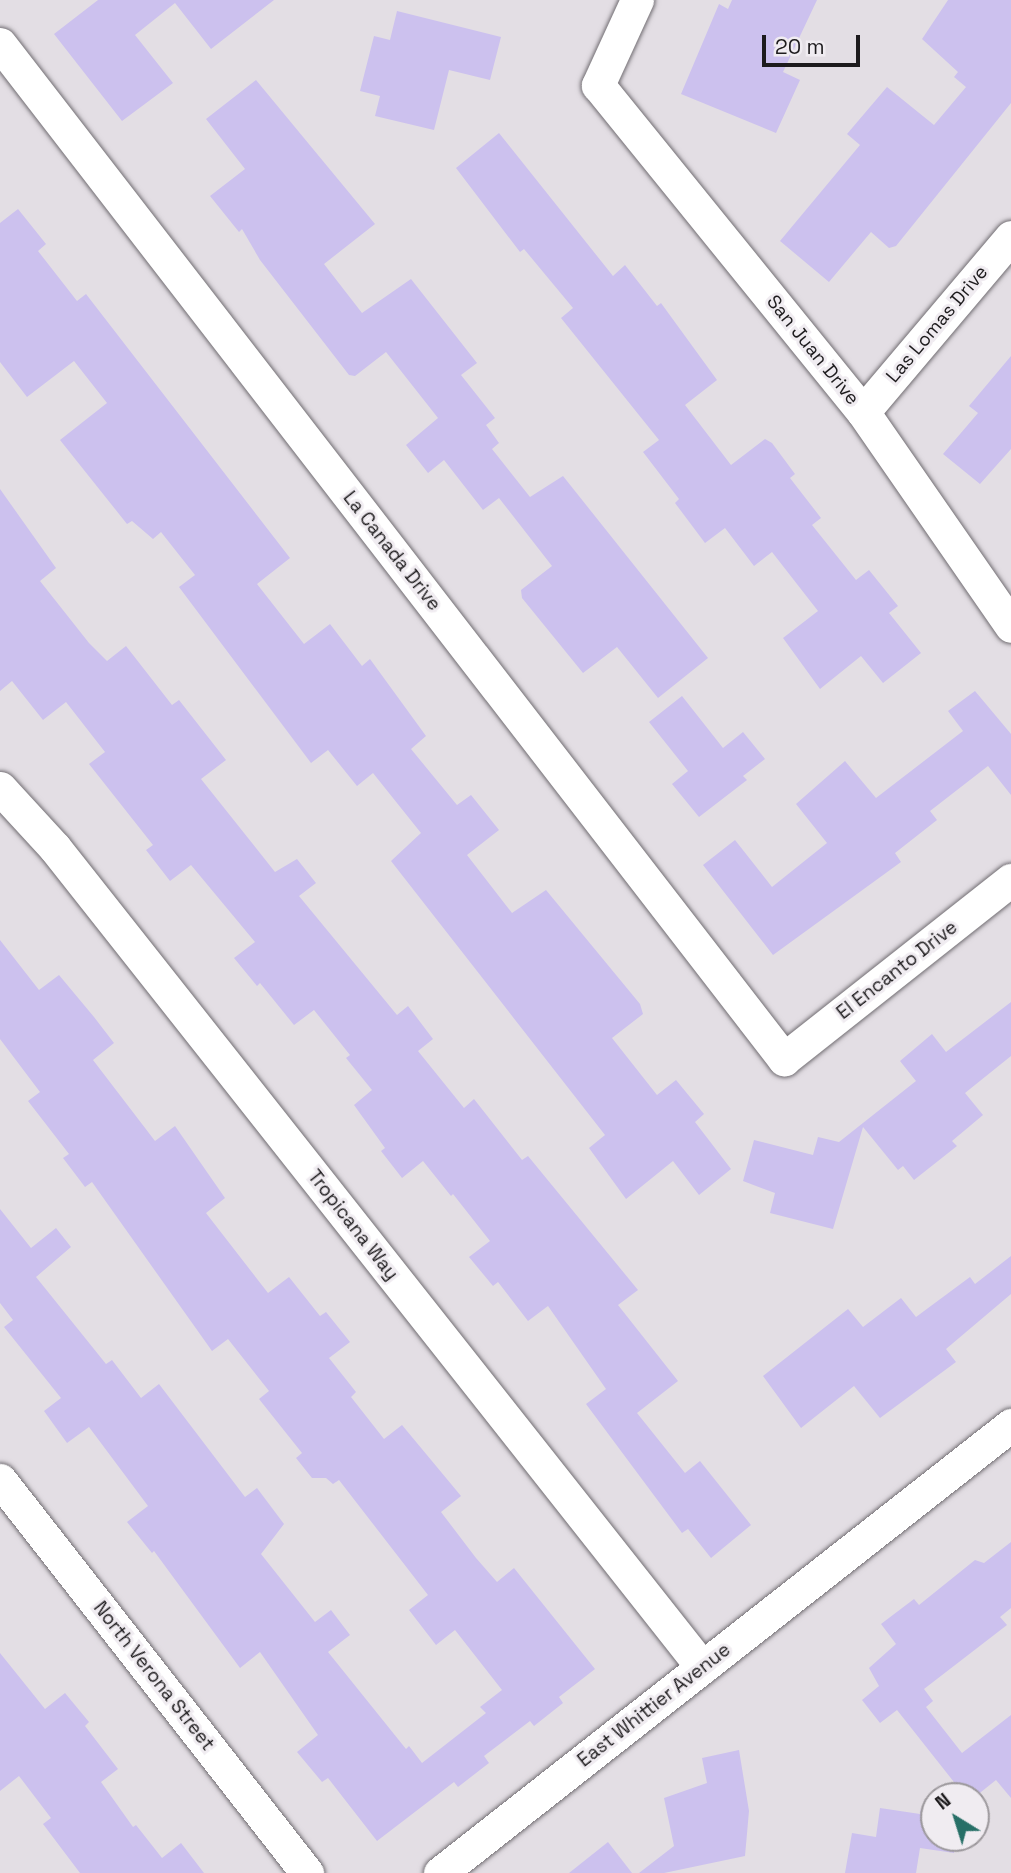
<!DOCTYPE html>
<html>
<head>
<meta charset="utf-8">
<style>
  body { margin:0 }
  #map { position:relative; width:1011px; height:1873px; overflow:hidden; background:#e3dee4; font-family:"Space Grotesk",sans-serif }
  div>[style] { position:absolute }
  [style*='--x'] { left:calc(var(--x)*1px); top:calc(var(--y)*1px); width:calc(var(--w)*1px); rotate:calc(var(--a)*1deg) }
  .building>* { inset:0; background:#ccc1ee }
  .roads { filter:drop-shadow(0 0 2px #716d72) drop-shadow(0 0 2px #716d72) }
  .minor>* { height:33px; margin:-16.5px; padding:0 16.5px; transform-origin:16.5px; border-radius:16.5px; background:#fff }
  span { translate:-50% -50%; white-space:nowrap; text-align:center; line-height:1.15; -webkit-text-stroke:6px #f0ecf1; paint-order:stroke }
  .street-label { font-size:19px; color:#1d1b1d }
  .north { position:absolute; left:920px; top:1782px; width:70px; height:70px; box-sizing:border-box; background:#f0ecf1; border:2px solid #9c989c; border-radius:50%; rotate:322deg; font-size:19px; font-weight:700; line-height:28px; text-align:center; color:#1d1b1d }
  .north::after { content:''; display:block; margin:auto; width:24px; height:32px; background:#276f67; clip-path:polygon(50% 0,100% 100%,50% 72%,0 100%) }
  .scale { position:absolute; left:762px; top:35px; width:98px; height:32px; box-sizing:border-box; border:4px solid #1d1b1d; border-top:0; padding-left:9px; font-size:21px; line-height:24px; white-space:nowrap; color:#1d1b1d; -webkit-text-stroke:5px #f0ecf1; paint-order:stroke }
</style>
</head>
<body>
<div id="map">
  <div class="building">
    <div style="clip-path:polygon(98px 0,274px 0,211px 49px,175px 3px,135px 35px,173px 83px,122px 121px,54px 34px)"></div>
    <div style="clip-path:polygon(732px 0,817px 0,783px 72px,800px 80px,776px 133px,681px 94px,719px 4px,728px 9px)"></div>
    <div style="clip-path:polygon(948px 0,1011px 0,1011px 103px,896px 246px,889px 248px,871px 232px,829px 282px,780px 241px,860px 145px,847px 134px,887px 87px,934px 125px,966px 87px,954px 77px,958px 72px,922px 39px)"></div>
    <div style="clip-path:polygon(397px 11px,501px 37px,490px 80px,449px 70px,434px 130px,375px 116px,380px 96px,360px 91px,374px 36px,390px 40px)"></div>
    <div style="clip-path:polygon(256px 80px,375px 224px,324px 264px,362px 313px,411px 279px,477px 363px,461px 375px,495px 418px,486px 425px,499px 443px,492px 449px,530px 497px,563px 476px,708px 658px,658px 698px,617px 647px,583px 673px,522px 598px,521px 590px,552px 566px,499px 498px,483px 510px,444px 460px,428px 473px,406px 445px,438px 418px,386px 352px,355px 376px,349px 375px,260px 260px,242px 229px,239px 232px,210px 196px,245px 169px,206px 119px)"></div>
    <div style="clip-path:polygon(499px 133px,613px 276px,625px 265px,657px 306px,661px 303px,717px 380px,685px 405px,731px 465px,765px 439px,772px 443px,795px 474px,790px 478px,821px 518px,812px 525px,856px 580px,869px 570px,898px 606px,889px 613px,921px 653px,883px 683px,861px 656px,820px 689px,783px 638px,818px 611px,772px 552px,754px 566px,725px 528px,705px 543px,675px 503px,679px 499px,643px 452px,659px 440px,561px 318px,573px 308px,524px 249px,520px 252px,456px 168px)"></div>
    <div style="clip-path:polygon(18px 209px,46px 244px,38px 251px,77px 301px,86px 294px,290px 558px,257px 584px,304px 644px,330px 624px,362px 666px,370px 659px,426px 736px,411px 749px,457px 805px,471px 795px,499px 830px,467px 855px,512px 913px,546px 890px,640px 1004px,643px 1014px,612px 1038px,657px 1095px,676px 1080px,704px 1114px,695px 1122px,731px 1169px,699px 1195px,673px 1161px,626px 1199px,589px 1148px,605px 1135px,391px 861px,421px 833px,373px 773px,357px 786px,328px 750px,311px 763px,179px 587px,195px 575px,161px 532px,153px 539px,132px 521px,127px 524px,60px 440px,107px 403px,74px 361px,27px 397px,0 362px,0 223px)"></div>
    <div style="clip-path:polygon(1011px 356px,1011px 449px,980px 484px,943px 454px,978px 413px,969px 406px)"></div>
    <div style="clip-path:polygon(0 489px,56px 568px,40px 581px,89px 643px,107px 661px,126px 646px,172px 705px,179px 700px,226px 760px,201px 779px,275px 872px,297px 859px,316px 883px,299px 896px,397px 1015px,408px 1006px,433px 1039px,418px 1051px,464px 1108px,474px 1099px,522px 1160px,528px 1156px,638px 1290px,618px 1305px,678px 1381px,637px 1413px,685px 1473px,700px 1461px,751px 1525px,711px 1558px,688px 1529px,682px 1533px,586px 1404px,606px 1389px,548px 1306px,528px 1321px,498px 1282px,493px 1286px,469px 1257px,490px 1241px,453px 1194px,451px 1196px,423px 1161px,402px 1178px,381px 1151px,385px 1148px,354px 1105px,372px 1090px,346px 1058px,350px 1055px,314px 1010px,294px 1025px,260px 983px,257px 986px,234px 958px,255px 942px,191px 865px,170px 881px,146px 850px,153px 845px,89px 764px,105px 752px,66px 702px,43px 720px,12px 681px,0 691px)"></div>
    <div style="clip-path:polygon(975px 691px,1011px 734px,1011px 795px,988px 766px,930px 811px,937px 820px,895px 853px,901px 862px,773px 955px,703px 865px,735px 840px,772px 887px,827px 843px,796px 804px,845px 761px,876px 798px,963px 731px,948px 711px)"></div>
    <div style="clip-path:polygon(682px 696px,723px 748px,743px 732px,765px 759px,743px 776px,747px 780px,699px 817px,672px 784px,688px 771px,649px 722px)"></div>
    <div style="clip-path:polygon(0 940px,39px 990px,59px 975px,94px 1017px,114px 1043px,93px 1060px,155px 1141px,175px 1126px,225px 1198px,206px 1213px,268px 1293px,289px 1277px,320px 1316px,326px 1312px,350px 1342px,329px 1358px,356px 1392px,351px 1397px,384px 1439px,402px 1425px,461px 1496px,441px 1512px,476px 1558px,497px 1582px,514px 1568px,595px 1669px,559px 1697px,563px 1703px,534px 1726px,530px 1721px,484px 1756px,489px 1763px,458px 1787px,454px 1782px,377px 1841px,328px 1778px,322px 1782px,297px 1752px,318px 1735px,260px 1652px,240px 1668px,154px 1551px,152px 1553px,127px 1522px,148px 1506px,89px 1427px,67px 1443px,44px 1411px,61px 1398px,4px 1327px,13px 1320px,0 1303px,0 1209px,31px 1248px,56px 1228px,71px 1247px,36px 1277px,106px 1364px,112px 1360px,141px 1398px,159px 1384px,245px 1497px,257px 1488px,284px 1524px,261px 1554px,315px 1622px,331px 1610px,350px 1635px,328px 1652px,406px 1749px,409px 1746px,422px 1763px,486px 1713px,480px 1707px,502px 1690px,455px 1630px,436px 1645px,409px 1610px,428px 1595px,339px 1480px,333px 1484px,326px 1478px,312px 1478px,296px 1458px,302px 1453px,259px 1399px,269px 1391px,228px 1339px,212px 1351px,92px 1182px,85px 1187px,63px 1158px,69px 1154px,28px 1101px,40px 1092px,0 1039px)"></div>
    <div style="clip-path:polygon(1011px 1002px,1011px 1056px,965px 1093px,983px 1115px,952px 1141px,957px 1146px,914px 1180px,903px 1166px,898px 1170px,863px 1127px,833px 1229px,770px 1213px,775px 1193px,743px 1181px,754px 1140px,813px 1155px,818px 1137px,839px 1142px,916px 1081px,900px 1061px,932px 1034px,946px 1052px)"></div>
    <div style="clip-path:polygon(1011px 1256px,1011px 1294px,946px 1349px,956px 1362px,880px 1418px,854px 1386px,801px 1428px,763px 1376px,848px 1309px,863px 1327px,901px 1298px,916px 1317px,970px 1277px,975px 1284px)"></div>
    <div style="clip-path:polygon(1011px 1542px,1011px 1608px,1000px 1617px,1007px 1625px,924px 1689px,933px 1701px,926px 1707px,962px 1753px,1011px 1715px,1011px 1798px,996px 1780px,976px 1796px,965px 1796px,897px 1710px,880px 1723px,862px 1700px,879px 1686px,869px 1668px,896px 1644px,881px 1624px,914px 1599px,919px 1605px,975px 1560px,984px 1563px)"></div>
    <div style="clip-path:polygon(0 1653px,45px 1709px,65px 1693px,89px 1722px,85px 1726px,118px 1769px,101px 1782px,133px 1827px,136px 1825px,162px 1858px,181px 1843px,204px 1873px,80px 1873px,43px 1824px,51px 1818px,19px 1776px,0 1791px)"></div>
    <div style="clip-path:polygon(739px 1750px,749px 1811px,745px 1856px,664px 1873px,639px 1873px,674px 1846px,664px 1798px,707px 1783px,702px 1758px)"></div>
    <div style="clip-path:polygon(880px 1808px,920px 1814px,921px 1809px,934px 1811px,934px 1838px,956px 1838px,954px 1853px,920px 1848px,916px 1873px,845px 1873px,852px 1833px,876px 1837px)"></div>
    <div style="clip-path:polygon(608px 1842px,632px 1873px,569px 1873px)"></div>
  </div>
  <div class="roads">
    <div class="minor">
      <div style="--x:637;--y:0;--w:94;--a:114.6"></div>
      <div style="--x:598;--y:85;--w:421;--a:51"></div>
      <div style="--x:863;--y:412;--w:260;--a:55.3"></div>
      <div style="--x:0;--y:44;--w:1283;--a:52.32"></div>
      <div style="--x:784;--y:1059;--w:289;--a:-38.3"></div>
      <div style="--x:863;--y:412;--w:229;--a:-49.8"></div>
      <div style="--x:0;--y:788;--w:81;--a:47.5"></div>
      <div style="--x:55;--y:848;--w:1044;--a:51.69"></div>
      <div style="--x:0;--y:1480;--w:499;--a:52"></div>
      <div style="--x:440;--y:1873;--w:726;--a:-38.12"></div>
    </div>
  </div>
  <div class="street-label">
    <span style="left:937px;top:324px;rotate:-50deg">Las Lomas Drive</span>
    <span style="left:813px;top:350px;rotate:51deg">San Juan Drive</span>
    <span style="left:392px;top:551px;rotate:52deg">La Canada Drive</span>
    <span style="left:897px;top:970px;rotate:-38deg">El Encanto Drive</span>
    <span style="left:353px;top:1225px;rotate:52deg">Tropicana Way</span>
    <span style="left:154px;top:1676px;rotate:52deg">North Verona Street</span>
    <span style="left:654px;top:1705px;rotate:-38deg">East Whittier Avenue</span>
  </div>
  <div class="north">N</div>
  <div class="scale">20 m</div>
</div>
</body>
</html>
